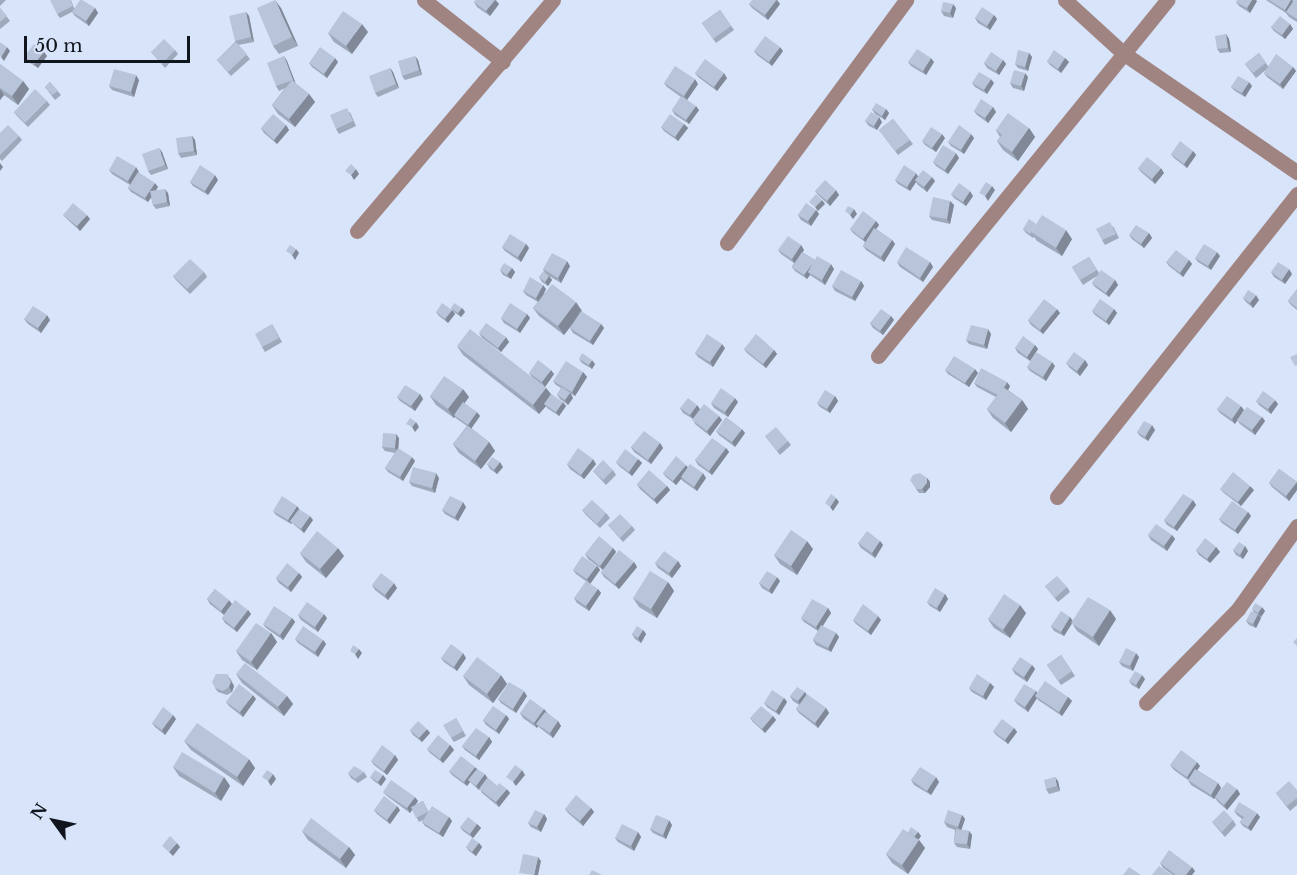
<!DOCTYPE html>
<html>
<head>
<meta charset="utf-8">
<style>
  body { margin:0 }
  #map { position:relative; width:1297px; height:875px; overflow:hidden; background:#d7e4f9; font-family:"Libre Baskerville",serif }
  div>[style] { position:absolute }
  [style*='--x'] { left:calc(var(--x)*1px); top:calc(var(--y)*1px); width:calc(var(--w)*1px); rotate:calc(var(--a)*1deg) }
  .minor>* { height:15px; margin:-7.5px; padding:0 7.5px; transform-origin:7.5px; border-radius:7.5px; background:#a08482 }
  .wall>* { inset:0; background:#9ea9bb }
  .shaded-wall>* { inset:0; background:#818998 }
  .building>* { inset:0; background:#b8c4d9 }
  span { translate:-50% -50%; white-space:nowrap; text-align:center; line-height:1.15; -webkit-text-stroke:4.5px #d7e4f9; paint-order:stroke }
  .north { position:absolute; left:24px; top:791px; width:60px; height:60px; -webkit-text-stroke:4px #d7e4f9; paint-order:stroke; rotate:303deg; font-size:16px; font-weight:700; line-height:24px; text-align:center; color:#11151d }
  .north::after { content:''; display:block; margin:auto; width:21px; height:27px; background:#11151d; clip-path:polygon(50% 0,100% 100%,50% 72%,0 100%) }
  .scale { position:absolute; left:24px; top:36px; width:166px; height:27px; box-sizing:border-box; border:3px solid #11151d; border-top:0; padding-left:8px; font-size:18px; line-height:21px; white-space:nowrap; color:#11151d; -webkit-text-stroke:4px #d7e4f9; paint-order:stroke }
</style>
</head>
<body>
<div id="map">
  <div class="minor">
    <div style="--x:424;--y:0;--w:100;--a:38.1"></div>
    <div style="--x:1065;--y:0;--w:79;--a:42.4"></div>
    <div style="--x:1123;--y:53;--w:211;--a:34.4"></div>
    <div style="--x:357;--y:231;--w:303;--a:-49.7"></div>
    <div style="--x:727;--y:243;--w:302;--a:-53.6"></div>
    <div style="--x:878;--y:356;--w:459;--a:-50.9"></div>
    <div style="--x:1057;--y:497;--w:387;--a:-51.6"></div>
    <div style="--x:1146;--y:703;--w:132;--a:-45.6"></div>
    <div style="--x:1238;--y:609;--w:102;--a:-54.6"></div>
  </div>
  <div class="wall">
    <div style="clip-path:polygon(0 0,6px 0,0 6px)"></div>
    <div style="clip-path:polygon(71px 0,74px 8px,95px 8px,98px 13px,89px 26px,75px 16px,72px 12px,60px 18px,57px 14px)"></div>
    <div style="clip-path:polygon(476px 0,496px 0,499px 4px,490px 16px,477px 7px,474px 2px)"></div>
    <div style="clip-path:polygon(777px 0,780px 4px,768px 20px,752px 8px,749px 4px)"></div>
    <div style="clip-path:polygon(1266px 0,1292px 0,1293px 1px,1297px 0,1297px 22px,1289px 17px,1286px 13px)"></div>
    <div style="clip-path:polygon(1257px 1px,1250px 13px,1239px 6px,1236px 2px)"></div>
    <div style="clip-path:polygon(0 8px,10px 21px,0 29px)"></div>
    <div style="clip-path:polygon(281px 8px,298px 46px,279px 54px,273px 46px)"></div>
    <div style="clip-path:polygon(956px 8px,953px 18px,944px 16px,941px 11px)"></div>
    <div style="clip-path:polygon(720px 10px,734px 30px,716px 43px,702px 23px)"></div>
    <div style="clip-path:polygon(246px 12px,249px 16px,254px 42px,238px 45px,250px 59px,231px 76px,217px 60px,235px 42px,235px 41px)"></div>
    <div style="clip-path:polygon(994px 15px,997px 19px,990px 30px,978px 23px,975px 18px)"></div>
    <div style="clip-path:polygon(1290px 24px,1293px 29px,1285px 39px,1274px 31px,1271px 27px)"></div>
    <div style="clip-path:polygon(368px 32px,352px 54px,334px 42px,328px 33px)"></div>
    <div style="clip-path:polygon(1226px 34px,1229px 39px,1231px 52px,1220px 53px,1217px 49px)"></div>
    <div style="clip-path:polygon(175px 50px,178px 54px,165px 68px,151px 52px)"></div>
    <div style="clip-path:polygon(754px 51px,783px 51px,772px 66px,757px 55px)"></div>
    <div style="clip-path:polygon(44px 52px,47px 56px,38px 68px,27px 61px,24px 57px)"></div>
    <div style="clip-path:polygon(1029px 53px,1032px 57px,1028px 71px,1018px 68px,1015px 64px)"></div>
    <div style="clip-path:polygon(1259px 53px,1268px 66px,1293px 67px,1296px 71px,1283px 89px,1267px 77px,1264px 73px,1267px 69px,1256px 78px,1245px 64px)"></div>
    <div style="clip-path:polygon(284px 56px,287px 61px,295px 83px,309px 94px,315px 102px,295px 127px,278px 114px,272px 105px,285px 88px,279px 91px,276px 86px)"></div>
    <div style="clip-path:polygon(1065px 58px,1069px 62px,1061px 73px,1050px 65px,1047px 61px)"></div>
    <div style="clip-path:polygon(418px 60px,422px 75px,405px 80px,402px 76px)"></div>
    <div style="clip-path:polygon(1003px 60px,1006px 64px,999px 75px,987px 68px,984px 63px)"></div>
    <div style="clip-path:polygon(338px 62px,327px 78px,312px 67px,309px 63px)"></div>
    <div style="clip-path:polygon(908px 62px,934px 62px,926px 75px,911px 66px)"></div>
    <div style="clip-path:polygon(0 64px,23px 81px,29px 89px,18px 105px,4px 95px,0 100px)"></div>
    <div style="clip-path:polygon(390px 68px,393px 72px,399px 88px,378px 97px,375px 93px)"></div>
    <div style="clip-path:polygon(695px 73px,727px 78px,717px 91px,698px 77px)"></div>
    <div style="clip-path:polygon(1028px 77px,1024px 91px,1013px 88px,1010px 83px)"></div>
    <div style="clip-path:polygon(139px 80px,134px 97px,112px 90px,109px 86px)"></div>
    <div style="clip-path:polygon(50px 82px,61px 95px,55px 100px,45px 87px)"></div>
    <div style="clip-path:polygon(664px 83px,698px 84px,687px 100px,699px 110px,689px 124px,675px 115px,672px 110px,681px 97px,667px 87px)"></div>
    <div style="clip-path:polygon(972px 83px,994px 83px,987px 94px,975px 87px)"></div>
    <div style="clip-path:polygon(1252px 86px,1245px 97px,1235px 91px,1231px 87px)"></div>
    <div style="clip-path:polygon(47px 101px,50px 105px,28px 127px,17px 116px,14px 112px)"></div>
    <div style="clip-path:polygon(993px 107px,996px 112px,988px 123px,977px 115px,974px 111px)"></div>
    <div style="clip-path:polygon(872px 109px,886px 109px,889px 113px,885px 120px,875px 114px)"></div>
    <div style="clip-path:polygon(350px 112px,356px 126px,339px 134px,336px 129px)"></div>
    <div style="clip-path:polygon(893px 119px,913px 144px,898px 155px,879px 130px)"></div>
    <div style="clip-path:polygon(865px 121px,882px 122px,877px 130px,869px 126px)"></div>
    <div style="clip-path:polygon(684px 124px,688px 128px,678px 141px,664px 131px,661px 127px)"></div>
    <div style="clip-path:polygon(286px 125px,289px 130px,277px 144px,264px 133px,261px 128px)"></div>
    <div style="clip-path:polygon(1029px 128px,1035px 137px,1018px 161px,1003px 150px,997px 141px,1000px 137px,996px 130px)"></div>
    <div style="clip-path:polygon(0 133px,19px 136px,22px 140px,2px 161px,0 159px)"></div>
    <div style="clip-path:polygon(192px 136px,195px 140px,197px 155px,181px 158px,178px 153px)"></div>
    <div style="clip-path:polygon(945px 138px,936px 152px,925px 145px,922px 141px)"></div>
    <div style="clip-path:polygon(974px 138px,964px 154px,951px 146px,948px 142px)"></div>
    <div style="clip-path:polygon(1193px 151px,1196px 155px,1187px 168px,1174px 158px,1171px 154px)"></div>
    <div style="clip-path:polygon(162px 152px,168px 169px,151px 175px,148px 171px)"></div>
    <div style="clip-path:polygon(959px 158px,948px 174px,936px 166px,933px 162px)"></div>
    <div style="clip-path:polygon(1138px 168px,1164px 173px,1155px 184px,1141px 172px)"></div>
    <div style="clip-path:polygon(109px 170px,139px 172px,139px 173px,158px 187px,156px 190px,168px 193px,170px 206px,156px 209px,153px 205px,151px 197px,148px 202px,131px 192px,128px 188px,130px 185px,112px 174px)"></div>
    <div style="clip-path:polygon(918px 176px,935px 181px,927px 192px,918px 185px,916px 182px,910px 191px,898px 184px,895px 180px)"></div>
    <div style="clip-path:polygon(218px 180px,208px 195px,193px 186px,190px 182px)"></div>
    <div style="clip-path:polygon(815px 191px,839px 195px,830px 206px,819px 196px)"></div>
    <div style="clip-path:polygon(951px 194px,973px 196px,966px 206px,954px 198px)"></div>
    <div style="clip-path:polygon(950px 201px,954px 205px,950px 224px,932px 220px,929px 216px)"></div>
    <div style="clip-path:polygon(816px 210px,819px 214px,811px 226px,801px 220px,798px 215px)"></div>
    <div style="clip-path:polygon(63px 215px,90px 219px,80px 231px,67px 219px)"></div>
    <div style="clip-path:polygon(876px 221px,879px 225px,876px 229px,892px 240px,895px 244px,884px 262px,866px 250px,863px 246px,865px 242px,853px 233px,850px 229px)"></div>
    <div style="clip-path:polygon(1113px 226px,1119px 238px,1105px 245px,1102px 240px)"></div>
    <div style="clip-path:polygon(1023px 229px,1072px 239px,1062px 256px,1037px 241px,1034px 237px,1033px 238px,1026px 233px)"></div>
    <div style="clip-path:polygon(1149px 233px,1152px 238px,1144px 248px,1132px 239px,1129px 235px)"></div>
    <div style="clip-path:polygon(526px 244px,529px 248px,521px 262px,505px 251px,502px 247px)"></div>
    <div style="clip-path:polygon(801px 245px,804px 250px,802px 252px,815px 260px,834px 269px,825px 285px,810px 275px,807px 279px,795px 271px,792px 267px,794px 263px,781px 254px,778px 250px)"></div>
    <div style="clip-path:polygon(1220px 256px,1211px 270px,1198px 262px,1195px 258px)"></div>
    <div style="clip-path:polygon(1089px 257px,1099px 273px,1115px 280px,1118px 285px,1109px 297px,1095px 287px,1092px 283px,1097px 276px,1083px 285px,1072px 267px)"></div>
    <div style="clip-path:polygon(1189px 260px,1192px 264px,1183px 277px,1169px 266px,1166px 262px)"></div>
    <div style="clip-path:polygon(897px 262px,930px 262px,933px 267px,923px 282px,900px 267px)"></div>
    <div style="clip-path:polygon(570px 266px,561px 283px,549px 276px,552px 280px,548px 286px,542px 282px,539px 277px,545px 273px,543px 269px)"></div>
    <div style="clip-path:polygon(512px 268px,515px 272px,511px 279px,503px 275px,500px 270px)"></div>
    <div style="clip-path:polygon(204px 272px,207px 277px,190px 294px,176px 280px,173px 276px)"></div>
    <div style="clip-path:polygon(1271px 272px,1292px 274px,1285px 284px,1274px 277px)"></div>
    <div style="clip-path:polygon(861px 281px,864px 286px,855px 301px,835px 291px,832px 286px)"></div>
    <div style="clip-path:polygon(546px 289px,544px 293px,582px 311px,581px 312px,601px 324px,604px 328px,593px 345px,573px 333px,570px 328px,575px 321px,564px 335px,539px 316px,533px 308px,538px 302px,526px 295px,523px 291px)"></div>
    <div style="clip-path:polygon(1297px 289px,1297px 310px,1291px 305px,1288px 301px)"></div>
    <div style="clip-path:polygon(1243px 298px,1259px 300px,1253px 308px,1246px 302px)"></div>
    <div style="clip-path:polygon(451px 308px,462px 308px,465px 312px,461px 317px,454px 312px)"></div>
    <div style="clip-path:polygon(1114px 309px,1117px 313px,1109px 325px,1095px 315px,1092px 311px)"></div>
    <div style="clip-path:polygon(452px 310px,455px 314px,448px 323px,439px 316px,436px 312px)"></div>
    <div style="clip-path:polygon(1060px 313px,1043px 334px,1031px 325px,1028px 320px)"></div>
    <div style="clip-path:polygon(527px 314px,530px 318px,520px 333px,504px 323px,501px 318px)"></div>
    <div style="clip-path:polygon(891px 316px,894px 320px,883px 335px,873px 328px,870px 323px)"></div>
    <div style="clip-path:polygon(24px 319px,50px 320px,41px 333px,28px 324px)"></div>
    <div style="clip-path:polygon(272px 324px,282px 342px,265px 352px,262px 347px)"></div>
    <div style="clip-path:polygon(479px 333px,509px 342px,501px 352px,482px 338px)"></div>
    <div style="clip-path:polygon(991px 334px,987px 349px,969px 344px,966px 340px)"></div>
    <div style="clip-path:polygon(1035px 345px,1038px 349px,1030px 361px,1018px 353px,1015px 348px)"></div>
    <div style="clip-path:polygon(457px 346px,546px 388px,551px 394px,566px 406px,559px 416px,547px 408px,546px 406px,539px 414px,463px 355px)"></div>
    <div style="clip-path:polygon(725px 348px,713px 367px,698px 357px,695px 353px)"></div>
    <div style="clip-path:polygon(744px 349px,774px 350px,777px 354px,766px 368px,747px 353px)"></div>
    <div style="clip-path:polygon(579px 359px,595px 364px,592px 369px,582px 363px)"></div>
    <div style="clip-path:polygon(1085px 360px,1088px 365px,1080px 376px,1070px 368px,1066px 363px)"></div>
    <div style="clip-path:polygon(1055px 366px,1046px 381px,1030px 371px,1027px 367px)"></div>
    <div style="clip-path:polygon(945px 370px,978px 373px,969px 387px,948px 374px)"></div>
    <div style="clip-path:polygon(583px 372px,587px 377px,575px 396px,571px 394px,573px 398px,568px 405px,560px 399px,557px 395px,561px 388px,556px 385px,553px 381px)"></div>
    <div style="clip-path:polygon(529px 373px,554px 374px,545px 387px,532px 377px)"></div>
    <div style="clip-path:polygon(974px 383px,1010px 386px,1008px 390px,1022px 400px,1028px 409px,1011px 432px,993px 418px,987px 409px,996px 397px,977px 387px)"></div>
    <div style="clip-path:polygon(420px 394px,423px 399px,415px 411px,400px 401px,397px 397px)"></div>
    <div style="clip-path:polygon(430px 396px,469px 397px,464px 403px,480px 416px,471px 428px,489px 442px,495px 451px,481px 469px,459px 453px,453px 444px,467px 426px,457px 419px,455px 417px,454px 418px,436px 405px)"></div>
    <div style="clip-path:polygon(835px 396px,838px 401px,830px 413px,820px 407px,817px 403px)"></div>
    <div style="clip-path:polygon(1256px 401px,1278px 404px,1271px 414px,1259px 405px)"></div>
    <div style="clip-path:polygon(738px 402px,728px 417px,714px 408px,711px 403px)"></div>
    <div style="clip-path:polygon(1241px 406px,1235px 424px,1220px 413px,1217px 409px)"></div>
    <div style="clip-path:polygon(680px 408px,700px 409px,722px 420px,710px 436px,695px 424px,693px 419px,683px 413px)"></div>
    <div style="clip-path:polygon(1262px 417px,1265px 421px,1255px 435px,1240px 424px,1237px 420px)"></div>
    <div style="clip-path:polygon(1155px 430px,1148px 441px,1140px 436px,1137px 432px)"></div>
    <div style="clip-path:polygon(716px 431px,745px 433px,735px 447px,719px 435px)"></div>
    <div style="clip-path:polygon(765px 436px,788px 441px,791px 445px,780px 455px)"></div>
    <div style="clip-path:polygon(399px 438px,398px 449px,415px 461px,403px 481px,388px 472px,385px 468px,395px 453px,385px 451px,382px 447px)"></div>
    <div style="clip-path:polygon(660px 443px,663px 448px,651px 464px,634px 452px,631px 447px)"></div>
    <div style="clip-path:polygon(726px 448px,729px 452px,712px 475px,698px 465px,695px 460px)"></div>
    <div style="clip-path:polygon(638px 459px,642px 463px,632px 476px,619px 466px,616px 462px)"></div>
    <div style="clip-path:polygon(487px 464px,503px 467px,497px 474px,490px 469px)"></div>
    <div style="clip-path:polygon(567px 464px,596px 464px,584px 479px,570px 469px)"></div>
    <div style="clip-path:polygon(688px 467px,706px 478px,697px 491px,684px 482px,681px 479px,676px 485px,666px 477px,663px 473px)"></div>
    <div style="clip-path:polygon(1279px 469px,1297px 482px,1297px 490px,1289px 501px,1272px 487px,1269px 483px)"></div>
    <div style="clip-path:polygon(613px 470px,616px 475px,606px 485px,593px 471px)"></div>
    <div style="clip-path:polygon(439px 478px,435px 493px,412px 486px,409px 482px)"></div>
    <div style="clip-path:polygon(927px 478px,930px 482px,930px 487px,925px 493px,919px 493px,916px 489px)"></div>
    <div style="clip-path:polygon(637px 484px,667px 486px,670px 490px,657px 504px,640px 489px)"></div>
    <div style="clip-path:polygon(1220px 489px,1254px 490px,1241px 506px,1224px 493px)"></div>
    <div style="clip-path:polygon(1193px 500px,1196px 505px,1177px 531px,1167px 525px,1164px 520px)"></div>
    <div style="clip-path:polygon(466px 507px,458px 521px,445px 514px,442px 510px)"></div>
    <div style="clip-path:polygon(582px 510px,606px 513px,610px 518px,600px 528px,586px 515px)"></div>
    <div style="clip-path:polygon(273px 511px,313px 520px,304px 533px,292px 523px,291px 524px,276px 515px)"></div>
    <div style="clip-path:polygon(1248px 512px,1251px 516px,1238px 534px,1222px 523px,1219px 519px)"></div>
    <div style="clip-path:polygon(608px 525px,632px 526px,635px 530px,623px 542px)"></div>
    <div style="clip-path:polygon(1148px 535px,1172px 535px,1175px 539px,1167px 551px,1151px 540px)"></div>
    <div style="clip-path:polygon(880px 541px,883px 545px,875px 558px,861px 548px,858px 543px)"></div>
    <div style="clip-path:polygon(1245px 546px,1248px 551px,1243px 559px,1236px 555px,1233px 550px)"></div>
    <div style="clip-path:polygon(1216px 547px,1220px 552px,1210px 563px,1199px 555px,1196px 550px)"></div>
    <div style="clip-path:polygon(613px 548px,616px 552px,603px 570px,588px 559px,585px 554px)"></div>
    <div style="clip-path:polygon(813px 549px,797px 575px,780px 564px,774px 555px)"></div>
    <div style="clip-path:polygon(300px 553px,344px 556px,326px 578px,306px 562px)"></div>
    <div style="clip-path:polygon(678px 561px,681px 566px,672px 578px,658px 568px,655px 563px)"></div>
    <div style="clip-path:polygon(634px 562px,637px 567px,619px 589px,604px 577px,601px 572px)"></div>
    <div style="clip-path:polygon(597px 566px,600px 570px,590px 584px,576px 574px,573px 570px)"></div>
    <div style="clip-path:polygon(299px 573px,302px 577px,291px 592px,279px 583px,276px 578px)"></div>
    <div style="clip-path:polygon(780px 581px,772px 594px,762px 588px,759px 583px)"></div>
    <div style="clip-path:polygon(668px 582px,674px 591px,657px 618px,639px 607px,633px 598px)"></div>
    <div style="clip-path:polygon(372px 585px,397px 588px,388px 600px,375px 590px)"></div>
    <div style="clip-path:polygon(1045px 586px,1067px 587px,1070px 592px,1058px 602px)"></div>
    <div style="clip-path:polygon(215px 589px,224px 615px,210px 604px,207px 599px)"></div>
    <div style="clip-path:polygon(598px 589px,601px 593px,589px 611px,577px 603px,574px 598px)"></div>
    <div style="clip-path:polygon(945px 594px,948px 599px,940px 612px,930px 606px,927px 602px)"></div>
    <div style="clip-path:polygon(828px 608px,831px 613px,822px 626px,836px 633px,839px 637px,831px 652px,816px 645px,813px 640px,818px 631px,804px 622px,801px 618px)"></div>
    <div style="clip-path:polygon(1252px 609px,1265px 611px,1261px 617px,1259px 616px,1261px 618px,1256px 628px,1249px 625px,1246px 621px,1254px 612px)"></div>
    <div style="clip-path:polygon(248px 610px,251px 614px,237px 632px,225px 623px,222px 618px)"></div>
    <div style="clip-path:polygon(1026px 613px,1010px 638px,994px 628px,988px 619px)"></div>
    <div style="clip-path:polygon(298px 615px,327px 618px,318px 632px,301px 620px)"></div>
    <div style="clip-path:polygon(1070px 617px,1073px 621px,1116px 619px,1099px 646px,1077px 631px,1072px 623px,1064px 636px,1054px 631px,1051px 626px)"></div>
    <div style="clip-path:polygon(292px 618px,295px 622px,283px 640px,266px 628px,263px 624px)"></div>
    <div style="clip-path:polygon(853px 620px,881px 620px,871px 635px,856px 624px)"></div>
    <div style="clip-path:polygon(643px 630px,646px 634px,641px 643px,635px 639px,632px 634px)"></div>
    <div style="clip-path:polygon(271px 633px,277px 642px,257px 670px,242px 660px,236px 651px)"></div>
    <div style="clip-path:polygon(295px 639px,323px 640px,326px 644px,318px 657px,298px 643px)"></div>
    <div style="clip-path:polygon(1061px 655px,1075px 676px,1061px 685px,1047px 665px)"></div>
    <div style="clip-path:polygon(1139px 657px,1133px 671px,1122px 666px,1119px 662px)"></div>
    <div style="clip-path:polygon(441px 658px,466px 658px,457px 671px,444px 662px)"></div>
    <div style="clip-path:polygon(1032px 665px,1035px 669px,1027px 682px,1015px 674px,1012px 669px)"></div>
    <div style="clip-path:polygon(236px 674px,287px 696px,293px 704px,284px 716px,242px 683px)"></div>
    <div style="clip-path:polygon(463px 676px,507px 684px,493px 703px,469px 685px)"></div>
    <div style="clip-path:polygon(230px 678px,234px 686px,232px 692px,227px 695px,218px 692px,215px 688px)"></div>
    <div style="clip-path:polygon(1145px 679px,1139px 689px,1132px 685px,1129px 681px)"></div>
    <div style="clip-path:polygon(990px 683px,994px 687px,986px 700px,972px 692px,969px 688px)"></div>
    <div style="clip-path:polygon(1036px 691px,1037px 693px,1068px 697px,1072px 701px,1062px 716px,1038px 700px,1037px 698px,1028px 712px,1017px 704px,1014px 700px)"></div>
    <div style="clip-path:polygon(805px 692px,806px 695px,826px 708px,829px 713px,818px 728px,799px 713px,796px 709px,799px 705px,793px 701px,790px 696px)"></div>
    <div style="clip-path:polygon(527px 696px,516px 713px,501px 703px,498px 699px)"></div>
    <div style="clip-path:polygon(784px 698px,787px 702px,779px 715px,767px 707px,764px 703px)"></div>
    <div style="clip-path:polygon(256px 699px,243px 717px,229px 706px,226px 702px)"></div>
    <div style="clip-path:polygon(544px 709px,547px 713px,558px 721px,561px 726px,553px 738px,540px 728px,538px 726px,537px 728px,523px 718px,520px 713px)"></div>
    <div style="clip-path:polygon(506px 715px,509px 719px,499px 734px,486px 725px,483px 720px)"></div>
    <div style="clip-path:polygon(773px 716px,776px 720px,765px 733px,753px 722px,750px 718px)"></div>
    <div style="clip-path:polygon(456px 718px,466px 736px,454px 742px,451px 738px)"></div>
    <div style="clip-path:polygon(176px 719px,165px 735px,155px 727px,152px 723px)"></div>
    <div style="clip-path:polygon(1014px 728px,1017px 732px,1008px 744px,996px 735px,993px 731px)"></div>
    <div style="clip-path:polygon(410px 730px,430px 733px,422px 742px,413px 735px)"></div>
    <div style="clip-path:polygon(489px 737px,492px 742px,479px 760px,465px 750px,462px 746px)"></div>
    <div style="clip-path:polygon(184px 741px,255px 768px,243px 786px,191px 750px)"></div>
    <div style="clip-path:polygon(450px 745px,454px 750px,443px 763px,430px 753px,427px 749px)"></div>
    <div style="clip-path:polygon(395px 755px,398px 760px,387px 775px,374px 765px,371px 761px)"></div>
    <div style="clip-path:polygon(1170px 765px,1200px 766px,1197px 770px,1218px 783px,1221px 788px,1217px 794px,1237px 789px,1240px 794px,1227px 810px,1218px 802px,1215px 798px,1214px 799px,1191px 785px,1188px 780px,1174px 770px)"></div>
    <div style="clip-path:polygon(173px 767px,224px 777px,230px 786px,221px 801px,179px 776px)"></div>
    <div style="clip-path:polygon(477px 769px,497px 786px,510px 793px,499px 807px,482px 793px,480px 789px,479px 790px,470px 782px,467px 786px,452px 775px,449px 771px)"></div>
    <div style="clip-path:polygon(364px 772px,367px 777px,358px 783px,351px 778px,348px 773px)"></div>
    <div style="clip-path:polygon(383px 775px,386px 779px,381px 786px,374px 781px,370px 777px)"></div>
    <div style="clip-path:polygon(911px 780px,939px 782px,931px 795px,914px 785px)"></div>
    <div style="clip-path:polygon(1058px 781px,1060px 791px,1049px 794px,1046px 789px)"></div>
    <div style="clip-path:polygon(1297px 790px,1297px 805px,1290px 811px,1276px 793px)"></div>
    <div style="clip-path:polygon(383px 792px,418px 801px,415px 805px,423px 801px,428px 811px,449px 817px,452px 821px,443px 837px,425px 826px,422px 822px,423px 820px,419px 822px,412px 809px,410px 813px,387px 796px)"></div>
    <div style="clip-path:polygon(591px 808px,594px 812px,583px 826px,568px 813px,565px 809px)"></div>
    <div style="clip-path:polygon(374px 810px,400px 810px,390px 824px,377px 814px)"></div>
    <div style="clip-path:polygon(1234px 811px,1260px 817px,1251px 831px,1243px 826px,1240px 822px,1242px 819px,1237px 815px)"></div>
    <div style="clip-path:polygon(544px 814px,547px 819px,541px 832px,531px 827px,528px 823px)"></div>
    <div style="clip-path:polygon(962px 815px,965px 819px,961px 830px,969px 831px,972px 835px,970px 849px,957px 847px,954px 843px,955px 830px,947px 827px,944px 822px)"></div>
    <div style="clip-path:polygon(1233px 820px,1236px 825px,1225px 837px,1212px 822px)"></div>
    <div style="clip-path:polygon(477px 824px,481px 828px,473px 838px,463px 831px,460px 827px)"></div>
    <div style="clip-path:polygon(672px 825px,666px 839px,653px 833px,650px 829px)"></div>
    <div style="clip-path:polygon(302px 831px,349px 847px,355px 855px,346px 868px,308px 840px)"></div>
    <div style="clip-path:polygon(638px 832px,641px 837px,634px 851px,618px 842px,615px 838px)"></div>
    <div style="clip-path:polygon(908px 832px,918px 832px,921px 836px,918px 839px,925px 848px,908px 874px,892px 863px,886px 854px)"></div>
    <div style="clip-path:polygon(479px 843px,482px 847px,476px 856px,469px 851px,466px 847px)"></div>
    <div style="clip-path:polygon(1160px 863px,1195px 871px,1192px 875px,1173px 875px,1163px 868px)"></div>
  </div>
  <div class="shaded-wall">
    <div style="clip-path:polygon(275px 0,281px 8px,298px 46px,292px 37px)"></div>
    <div style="clip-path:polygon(495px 0,499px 4px,490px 16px,486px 11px)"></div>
    <div style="clip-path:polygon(777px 0,780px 4px,768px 20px,765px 15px)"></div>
    <div style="clip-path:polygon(1252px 0,1256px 0,1257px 1px,1250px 13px,1247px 8px)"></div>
    <div style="clip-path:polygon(1291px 0,1292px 0,1295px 3px,1288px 14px,1285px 10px)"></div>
    <div style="clip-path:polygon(953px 4px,956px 8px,953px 18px,950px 13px)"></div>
    <div style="clip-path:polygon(95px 8px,98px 13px,89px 26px,86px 21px)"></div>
    <div style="clip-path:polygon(246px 12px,249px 16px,254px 42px,251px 37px)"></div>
    <div style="clip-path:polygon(994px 15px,997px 19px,990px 30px,987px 26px)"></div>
    <div style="clip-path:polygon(362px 24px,368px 32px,352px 54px,346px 46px)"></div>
    <div style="clip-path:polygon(1290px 24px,1293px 29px,1285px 39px,1282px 35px)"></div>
    <div style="clip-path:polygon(1226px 34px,1229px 39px,1231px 52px,1228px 48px)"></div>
    <div style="clip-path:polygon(7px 47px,10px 51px,4px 61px,1px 57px)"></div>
    <div style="clip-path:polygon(780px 47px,783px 51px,772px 66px,769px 62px)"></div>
    <div style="clip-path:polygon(44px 52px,47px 56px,38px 68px,34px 64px)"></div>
    <div style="clip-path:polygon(1029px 53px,1032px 57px,1028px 71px,1025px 67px)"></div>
    <div style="clip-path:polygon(284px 56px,287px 61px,296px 84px,293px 80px)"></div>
    <div style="clip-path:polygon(415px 56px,418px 60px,422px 75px,419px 70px)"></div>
    <div style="clip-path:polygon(335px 58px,338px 62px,327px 78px,324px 74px)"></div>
    <div style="clip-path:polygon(931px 58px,934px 62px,926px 75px,923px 71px)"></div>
    <div style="clip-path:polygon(1065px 58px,1069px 62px,1061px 73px,1058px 69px)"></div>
    <div style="clip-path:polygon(1003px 60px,1006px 64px,999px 75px,996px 71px)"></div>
    <div style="clip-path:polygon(1293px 67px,1296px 71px,1283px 89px,1280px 84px)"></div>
    <div style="clip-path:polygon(390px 68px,393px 72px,399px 88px,396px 84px)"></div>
    <div style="clip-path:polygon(724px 73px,727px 78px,717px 91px,714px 87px)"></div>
    <div style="clip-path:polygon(1025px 73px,1028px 77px,1024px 91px,1021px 86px)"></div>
    <div style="clip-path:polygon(136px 75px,139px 80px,134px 97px,131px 92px)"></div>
    <div style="clip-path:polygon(695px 79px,698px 84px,687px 100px,684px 96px)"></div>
    <div style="clip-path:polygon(991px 79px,994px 83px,987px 94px,984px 90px)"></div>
    <div style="clip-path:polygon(23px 81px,29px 89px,18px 105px,12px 96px)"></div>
    <div style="clip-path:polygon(1249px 82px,1252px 86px,1245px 97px,1242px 93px)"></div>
    <div style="clip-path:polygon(0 89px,4px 95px,0 100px)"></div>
    <div style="clip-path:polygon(309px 94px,315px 102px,295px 127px,289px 119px)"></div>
    <div style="clip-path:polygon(696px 106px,699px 110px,689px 124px,686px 120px)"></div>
    <div style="clip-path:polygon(993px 107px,996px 112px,988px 123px,985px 118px)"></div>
    <div style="clip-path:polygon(886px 109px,889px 113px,885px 120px,882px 116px)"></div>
    <div style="clip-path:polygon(879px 117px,882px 122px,877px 130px,874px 126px)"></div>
    <div style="clip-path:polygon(684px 124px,688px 128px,678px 141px,675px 137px)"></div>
    <div style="clip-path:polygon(286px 125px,289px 130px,277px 144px,274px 140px)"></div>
    <div style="clip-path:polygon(1029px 128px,1035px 137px,1018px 161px,1012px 152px)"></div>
    <div style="clip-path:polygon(942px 134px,945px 138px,936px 152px,932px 148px)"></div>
    <div style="clip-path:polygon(971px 134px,974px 138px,964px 154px,961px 150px)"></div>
    <div style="clip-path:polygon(192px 136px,195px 140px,197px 155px,194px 151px)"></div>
    <div style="clip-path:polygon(159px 148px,162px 152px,168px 169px,165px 165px)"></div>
    <div style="clip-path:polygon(1193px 151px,1196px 155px,1187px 168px,1184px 164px)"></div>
    <div style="clip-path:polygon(956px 153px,959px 158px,948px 174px,945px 170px)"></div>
    <div style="clip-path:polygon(0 163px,3px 167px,0 171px)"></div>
    <div style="clip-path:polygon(136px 167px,139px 172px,131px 185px,128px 181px)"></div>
    <div style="clip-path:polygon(1161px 168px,1164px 173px,1155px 184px,1152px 179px)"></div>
    <div style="clip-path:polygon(356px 169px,359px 174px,354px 180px,351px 175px)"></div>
    <div style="clip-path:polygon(916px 173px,919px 178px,915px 180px,916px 182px,910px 191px,907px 187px)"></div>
    <div style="clip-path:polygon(215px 175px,218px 180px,208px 195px,205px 191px)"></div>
    <div style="clip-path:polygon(932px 177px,935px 181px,927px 192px,924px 187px)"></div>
    <div style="clip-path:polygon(155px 183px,158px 187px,148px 202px,145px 198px)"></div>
    <div style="clip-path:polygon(992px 186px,995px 190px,988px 201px,985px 196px)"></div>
    <div style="clip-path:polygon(165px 189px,168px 193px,170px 206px,167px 202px)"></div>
    <div style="clip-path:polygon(836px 190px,839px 195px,830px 206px,827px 201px)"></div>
    <div style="clip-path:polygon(970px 191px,973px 196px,966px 206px,963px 202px)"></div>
    <div style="clip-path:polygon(822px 200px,825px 204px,818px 211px,815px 207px)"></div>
    <div style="clip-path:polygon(950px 201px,954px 205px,950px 224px,947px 219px)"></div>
    <div style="clip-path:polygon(854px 209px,857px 214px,853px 219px,850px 215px)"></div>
    <div style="clip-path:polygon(816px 210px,819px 214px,811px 226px,808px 221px)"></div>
    <div style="clip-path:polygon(87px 215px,90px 219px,80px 231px,77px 226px)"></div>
    <div style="clip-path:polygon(876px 221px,879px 225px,866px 243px,863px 239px)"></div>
    <div style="clip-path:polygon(1066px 230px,1072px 239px,1062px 256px,1056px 248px)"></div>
    <div style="clip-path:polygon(1149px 233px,1152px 238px,1144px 248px,1141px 244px)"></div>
    <div style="clip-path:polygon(892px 240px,895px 244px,884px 262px,881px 257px)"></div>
    <div style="clip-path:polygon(526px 244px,529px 248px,521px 262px,518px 257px)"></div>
    <div style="clip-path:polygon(801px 245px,804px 250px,795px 264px,792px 259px)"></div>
    <div style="clip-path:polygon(296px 249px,299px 253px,295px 260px,292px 255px)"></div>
    <div style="clip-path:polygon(1217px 252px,1220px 256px,1211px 270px,1208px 266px)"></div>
    <div style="clip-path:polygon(1189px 260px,1192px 264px,1183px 277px,1180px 273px)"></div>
    <div style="clip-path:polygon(567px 261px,570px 266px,561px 283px,558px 278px)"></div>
    <div style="clip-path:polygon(930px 262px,933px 267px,923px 282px,920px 278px)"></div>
    <div style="clip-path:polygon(813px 263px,808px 272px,810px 275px,807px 279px,804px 275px)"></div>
    <div style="clip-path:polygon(831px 264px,834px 269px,825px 285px,822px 280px)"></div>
    <div style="clip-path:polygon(512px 268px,515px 272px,511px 279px,507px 275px)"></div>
    <div style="clip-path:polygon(1289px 269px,1292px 274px,1285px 284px,1282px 280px)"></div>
    <div style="clip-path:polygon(549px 276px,552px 280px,548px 286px,545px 282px)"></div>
    <div style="clip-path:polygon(1115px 280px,1118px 285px,1109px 297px,1106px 293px)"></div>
    <div style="clip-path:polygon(861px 281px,864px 286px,855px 301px,852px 297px)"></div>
    <div style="clip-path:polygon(543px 285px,546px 289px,539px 303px,536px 298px)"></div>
    <div style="clip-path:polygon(1256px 295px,1259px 300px,1253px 308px,1250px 303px)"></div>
    <div style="clip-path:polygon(576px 302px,582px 311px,564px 335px,558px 326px)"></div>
    <div style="clip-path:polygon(462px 308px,465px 312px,461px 317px,458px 313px)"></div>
    <div style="clip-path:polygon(1057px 309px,1060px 313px,1043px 334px,1040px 330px)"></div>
    <div style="clip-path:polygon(1114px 309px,1117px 313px,1109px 325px,1106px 321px)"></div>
    <div style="clip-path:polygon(452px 310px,455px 314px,448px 323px,445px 319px)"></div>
    <div style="clip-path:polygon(527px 314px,530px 318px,520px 333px,517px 329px)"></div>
    <div style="clip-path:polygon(47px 315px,50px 320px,41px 333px,38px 328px)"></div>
    <div style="clip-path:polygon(891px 316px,894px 320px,883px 335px,880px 331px)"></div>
    <div style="clip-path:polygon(601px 324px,604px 328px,593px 345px,590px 341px)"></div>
    <div style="clip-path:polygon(988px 329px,991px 334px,987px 349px,984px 345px)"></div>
    <div style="clip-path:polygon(506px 337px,509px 342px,501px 352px,498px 348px)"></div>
    <div style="clip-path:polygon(722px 344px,725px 348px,713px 367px,710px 362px)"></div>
    <div style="clip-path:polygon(1035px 345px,1038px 349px,1030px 361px,1027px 357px)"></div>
    <div style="clip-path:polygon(774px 350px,777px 354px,766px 368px,763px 364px)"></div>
    <div style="clip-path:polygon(592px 360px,595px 364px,592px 369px,589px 365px)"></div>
    <div style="clip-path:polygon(1085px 360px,1088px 365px,1080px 376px,1077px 371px)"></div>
    <div style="clip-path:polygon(1052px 362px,1055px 366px,1046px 381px,1043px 377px)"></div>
    <div style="clip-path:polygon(975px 369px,978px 373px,969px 387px,965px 383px)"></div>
    <div style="clip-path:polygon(551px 370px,554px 374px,545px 387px,542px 382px)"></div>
    <div style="clip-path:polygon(583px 372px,587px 377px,575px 396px,572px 392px)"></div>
    <div style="clip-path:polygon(1007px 382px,1010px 386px,1003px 400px,1000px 396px)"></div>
    <div style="clip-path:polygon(546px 388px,553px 397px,544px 404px,546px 406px,539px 414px,533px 405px)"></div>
    <div style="clip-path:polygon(463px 389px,469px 397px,454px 418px,448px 409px)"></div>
    <div style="clip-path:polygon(570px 393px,573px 398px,568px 405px,565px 400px)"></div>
    <div style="clip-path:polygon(420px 394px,423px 399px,415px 411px,411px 406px)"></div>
    <div style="clip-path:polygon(835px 396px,838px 401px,830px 413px,827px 409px)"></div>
    <div style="clip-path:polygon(735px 398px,738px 402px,728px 417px,725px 412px)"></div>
    <div style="clip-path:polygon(1022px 400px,1028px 409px,1011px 432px,1005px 423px)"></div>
    <div style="clip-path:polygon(1275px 400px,1278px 404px,1271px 414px,1268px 409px)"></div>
    <div style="clip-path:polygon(563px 402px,566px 406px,559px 416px,556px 412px)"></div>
    <div style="clip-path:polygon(697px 405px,700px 409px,693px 419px,690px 415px)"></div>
    <div style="clip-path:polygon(1241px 406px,1244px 410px,1235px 424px,1232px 419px)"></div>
    <div style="clip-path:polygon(477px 412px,480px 416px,471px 429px,468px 425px)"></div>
    <div style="clip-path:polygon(719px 416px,722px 420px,710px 436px,707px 431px)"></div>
    <div style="clip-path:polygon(1262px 417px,1265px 421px,1255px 435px,1252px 430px)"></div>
    <div style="clip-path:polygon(416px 422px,419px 427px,415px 432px,412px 427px)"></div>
    <div style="clip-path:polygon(1152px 425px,1155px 430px,1148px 441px,1145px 437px)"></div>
    <div style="clip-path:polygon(742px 429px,745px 433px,735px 447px,732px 442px)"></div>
    <div style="clip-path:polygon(396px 434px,399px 438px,398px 453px,395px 448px)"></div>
    <div style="clip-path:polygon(489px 442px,495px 451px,481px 469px,475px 461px)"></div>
    <div style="clip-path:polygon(660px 443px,663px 448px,651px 464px,648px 460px)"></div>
    <div style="clip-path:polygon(726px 448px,729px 452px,712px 475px,709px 471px)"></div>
    <div style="clip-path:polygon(412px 457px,415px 461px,403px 481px,400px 477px)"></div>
    <div style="clip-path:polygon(593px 459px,596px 464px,584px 479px,581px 475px)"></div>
    <div style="clip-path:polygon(638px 459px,642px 463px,632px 476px,629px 472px)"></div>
    <div style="clip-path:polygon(500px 462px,503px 467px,497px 474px,494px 470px)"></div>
    <div style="clip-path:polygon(686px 465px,689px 469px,676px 485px,673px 481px)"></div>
    <div style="clip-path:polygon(436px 473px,439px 478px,435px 493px,432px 488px)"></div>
    <div style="clip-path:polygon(703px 473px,706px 478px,697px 491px,694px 487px)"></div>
    <div style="clip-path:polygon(927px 478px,930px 482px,930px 487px,925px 493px,922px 489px)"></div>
    <div style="clip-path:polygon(1297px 482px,1297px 490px,1289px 501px,1286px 496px)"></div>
    <div style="clip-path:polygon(667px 486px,670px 490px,657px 504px,654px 499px)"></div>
    <div style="clip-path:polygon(1250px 486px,1254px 490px,1241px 506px,1238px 502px)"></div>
    <div style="clip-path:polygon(836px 498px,839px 502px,833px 511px,830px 507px)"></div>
    <div style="clip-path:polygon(1193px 500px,1196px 505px,1177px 531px,1174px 527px)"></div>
    <div style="clip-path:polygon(463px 502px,466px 507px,458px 521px,455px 517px)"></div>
    <div style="clip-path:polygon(297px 506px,300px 510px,290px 521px,291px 524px,288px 520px)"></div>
    <div style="clip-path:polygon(1248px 512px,1251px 516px,1238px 534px,1235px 530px)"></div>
    <div style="clip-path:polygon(310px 516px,313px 520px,304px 533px,301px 529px)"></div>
    <div style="clip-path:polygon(1172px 535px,1175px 539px,1167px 551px,1164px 546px)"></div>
    <div style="clip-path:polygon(807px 541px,813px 549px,797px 575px,791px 566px)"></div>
    <div style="clip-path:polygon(880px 541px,883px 545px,875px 558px,872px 553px)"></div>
    <div style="clip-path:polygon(1245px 546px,1248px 551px,1243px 559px,1240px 555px)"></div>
    <div style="clip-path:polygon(1216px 547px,1220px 552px,1210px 563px,1207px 559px)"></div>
    <div style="clip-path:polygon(338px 548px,344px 556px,326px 578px,320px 569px)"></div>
    <div style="clip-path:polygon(613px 548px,616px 552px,603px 570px,600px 566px)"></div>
    <div style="clip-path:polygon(678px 561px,681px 566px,672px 578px,669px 573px)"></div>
    <div style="clip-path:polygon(634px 562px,637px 567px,619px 589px,615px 584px)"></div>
    <div style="clip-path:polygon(597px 566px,600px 570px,590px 584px,587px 579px)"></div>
    <div style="clip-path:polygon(299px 573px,302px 577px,291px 592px,288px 587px)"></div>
    <div style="clip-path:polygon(777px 577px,780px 581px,772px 594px,769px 590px)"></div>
    <div style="clip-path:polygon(668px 582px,674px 591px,657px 618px,651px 609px)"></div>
    <div style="clip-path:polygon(394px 583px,397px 588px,388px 600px,385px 595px)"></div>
    <div style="clip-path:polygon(598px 589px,601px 593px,589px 611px,586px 606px)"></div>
    <div style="clip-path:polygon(945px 594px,948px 599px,940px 612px,937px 608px)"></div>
    <div style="clip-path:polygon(229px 600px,232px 604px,224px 615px,221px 611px)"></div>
    <div style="clip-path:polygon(1020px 605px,1026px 613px,1010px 638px,1003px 630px)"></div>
    <div style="clip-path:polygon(1262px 607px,1265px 611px,1261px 617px,1258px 613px)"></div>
    <div style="clip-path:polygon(828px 608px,831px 613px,819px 632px,816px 627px)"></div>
    <div style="clip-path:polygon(248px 610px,251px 614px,237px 632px,234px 628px)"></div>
    <div style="clip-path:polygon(1110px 610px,1116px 619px,1099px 646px,1093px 637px)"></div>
    <div style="clip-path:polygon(324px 614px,327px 618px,318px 632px,315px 627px)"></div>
    <div style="clip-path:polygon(1258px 614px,1261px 618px,1256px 628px,1253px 624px)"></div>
    <div style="clip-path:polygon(878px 616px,881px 620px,871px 635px,868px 631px)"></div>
    <div style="clip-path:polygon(1070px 617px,1073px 622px,1064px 636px,1061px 632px)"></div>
    <div style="clip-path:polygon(292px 618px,295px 622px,283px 640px,280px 635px)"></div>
    <div style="clip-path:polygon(643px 630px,646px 634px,641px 643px,638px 638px)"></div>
    <div style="clip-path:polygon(271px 633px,277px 642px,257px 670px,251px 662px)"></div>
    <div style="clip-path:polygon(836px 633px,839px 637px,831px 652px,828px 648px)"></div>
    <div style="clip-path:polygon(323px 640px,326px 644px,318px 657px,315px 652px)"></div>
    <div style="clip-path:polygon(359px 649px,362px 653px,358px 659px,355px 654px)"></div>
    <div style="clip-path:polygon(463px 653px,466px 658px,457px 671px,454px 667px)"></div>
    <div style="clip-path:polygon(1136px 653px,1139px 657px,1133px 671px,1130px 666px)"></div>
    <div style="clip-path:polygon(1032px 665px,1035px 669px,1027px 682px,1024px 677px)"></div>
    <div style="clip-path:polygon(227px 674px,234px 686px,232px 692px,229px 687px)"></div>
    <div style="clip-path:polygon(501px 675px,507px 684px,493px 703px,487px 694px)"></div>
    <div style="clip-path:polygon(1142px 675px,1145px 679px,1139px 689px,1136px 685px)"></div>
    <div style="clip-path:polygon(990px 683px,994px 687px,986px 700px,983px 696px)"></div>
    <div style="clip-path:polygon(524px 691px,527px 696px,516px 713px,513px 709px)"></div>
    <div style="clip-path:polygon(1036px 691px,1039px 696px,1035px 696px,1037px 698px,1028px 712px,1025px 707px)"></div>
    <div style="clip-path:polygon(805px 692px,808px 697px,801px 706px,798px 701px)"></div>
    <div style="clip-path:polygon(253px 695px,256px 699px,243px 717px,240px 712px)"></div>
    <div style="clip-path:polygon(287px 696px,293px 704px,284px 716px,278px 707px)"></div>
    <div style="clip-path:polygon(1068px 697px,1072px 701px,1062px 716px,1059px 712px)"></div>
    <div style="clip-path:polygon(784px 698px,787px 702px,779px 715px,776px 711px)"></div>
    <div style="clip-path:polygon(826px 708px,829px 713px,818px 728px,815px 723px)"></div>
    <div style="clip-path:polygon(544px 709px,547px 713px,536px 724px,538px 726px,537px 728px,534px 723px)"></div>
    <div style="clip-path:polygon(173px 715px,176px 719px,165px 735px,162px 730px)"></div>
    <div style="clip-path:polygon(506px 715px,509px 719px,499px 734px,496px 730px)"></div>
    <div style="clip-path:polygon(773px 716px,776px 720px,765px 733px,762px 729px)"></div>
    <div style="clip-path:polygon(558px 721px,561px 726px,553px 738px,550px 733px)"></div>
    <div style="clip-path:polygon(1014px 728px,1017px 732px,1008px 744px,1005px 740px)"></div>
    <div style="clip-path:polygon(427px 729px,430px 733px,422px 742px,419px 738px)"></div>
    <div style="clip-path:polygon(489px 737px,492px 742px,479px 760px,476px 756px)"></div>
    <div style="clip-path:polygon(450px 745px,454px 750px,443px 763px,440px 759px)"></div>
    <div style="clip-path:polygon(395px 755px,398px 760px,387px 775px,384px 771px)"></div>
    <div style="clip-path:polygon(249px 759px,255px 768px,243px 786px,237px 777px)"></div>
    <div style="clip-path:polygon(1197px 762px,1200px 766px,1190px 781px,1187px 777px)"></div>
    <div style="clip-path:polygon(475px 767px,479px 771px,468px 780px,470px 782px,467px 786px,464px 782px)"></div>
    <div style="clip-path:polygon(522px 770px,525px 775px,516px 786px,513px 782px)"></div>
    <div style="clip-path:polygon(273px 774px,276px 779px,271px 786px,268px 781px)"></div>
    <div style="clip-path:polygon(485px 774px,488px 779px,479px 790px,476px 786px)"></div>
    <div style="clip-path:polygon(383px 775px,386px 779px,381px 786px,378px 782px)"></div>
    <div style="clip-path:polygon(224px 777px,230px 786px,221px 801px,215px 793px)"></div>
    <div style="clip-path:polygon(936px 777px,939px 782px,931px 795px,927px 791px)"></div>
    <div style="clip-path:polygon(1055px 777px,1058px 781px,1060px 791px,1057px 786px)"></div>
    <div style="clip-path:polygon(1218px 783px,1221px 788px,1214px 799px,1211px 795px)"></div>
    <div style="clip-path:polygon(507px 789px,510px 793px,499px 807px,496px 802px)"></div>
    <div style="clip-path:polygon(1237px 789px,1240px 794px,1227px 810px,1224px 805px)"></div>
    <div style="clip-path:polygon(415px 797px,418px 801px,410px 813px,407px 808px)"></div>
    <div style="clip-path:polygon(397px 806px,400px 810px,390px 824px,387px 820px)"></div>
    <div style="clip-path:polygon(591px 808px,594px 812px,583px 826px,580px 821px)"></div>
    <div style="clip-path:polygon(1257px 813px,1260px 817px,1251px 831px,1248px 827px)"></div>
    <div style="clip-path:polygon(544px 814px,547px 819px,541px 832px,537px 827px)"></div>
    <div style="clip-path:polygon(962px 815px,965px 819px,961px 831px,958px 827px)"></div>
    <div style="clip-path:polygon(449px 817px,452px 821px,443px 837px,439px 833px)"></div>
    <div style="clip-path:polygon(669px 820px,672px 825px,666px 839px,663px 835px)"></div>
    <div style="clip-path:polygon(477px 824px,481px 828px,473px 838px,470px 834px)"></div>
    <div style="clip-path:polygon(969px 831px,972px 835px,970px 849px,967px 844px)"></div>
    <div style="clip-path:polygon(638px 832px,641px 837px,634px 851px,631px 846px)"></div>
    <div style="clip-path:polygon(918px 832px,921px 836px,917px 842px,914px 837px)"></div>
    <div style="clip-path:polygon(919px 840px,925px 848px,908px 874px,902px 865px)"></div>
    <div style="clip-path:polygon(177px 843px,180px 847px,173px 856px,169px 852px)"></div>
    <div style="clip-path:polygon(479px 843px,482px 847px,476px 856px,472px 852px)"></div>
    <div style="clip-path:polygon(349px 847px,355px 855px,346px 868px,340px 859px)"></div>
    <div style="clip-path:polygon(538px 857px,541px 861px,538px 875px,534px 875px)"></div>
    <div style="clip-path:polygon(1192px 867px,1195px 871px,1192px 875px,1186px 875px)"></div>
  </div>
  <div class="building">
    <div style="clip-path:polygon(50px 0,70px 0,73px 6px,57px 14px)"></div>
    <div style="clip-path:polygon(80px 0,82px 0,95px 8px,86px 21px,72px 12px)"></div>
    <div style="clip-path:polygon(275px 0,292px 37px,273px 46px,257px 8px)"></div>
    <div style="clip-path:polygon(476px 0,495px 0,486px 11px,474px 2px)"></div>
    <div style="clip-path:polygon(752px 0,776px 0,765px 15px,749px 4px)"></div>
    <div style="clip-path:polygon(1237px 0,1252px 0,1247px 8px,1236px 2px)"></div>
    <div style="clip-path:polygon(1269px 0,1291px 0,1285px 10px)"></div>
    <div style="clip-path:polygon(1294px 0,1297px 0,1297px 19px,1286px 12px)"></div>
    <div style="clip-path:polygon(943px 2px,953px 4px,950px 13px,941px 11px)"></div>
    <div style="clip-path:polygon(982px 7px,994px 15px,987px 26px,975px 18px)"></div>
    <div style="clip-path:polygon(0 8px,7px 16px,0 22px)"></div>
    <div style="clip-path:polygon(720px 10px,731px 26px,713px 39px,702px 23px)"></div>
    <div style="clip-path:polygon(343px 11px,362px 24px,346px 46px,328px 33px)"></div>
    <div style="clip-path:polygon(246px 12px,251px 37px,235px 41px,229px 16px)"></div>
    <div style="clip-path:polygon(1280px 16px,1290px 24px,1282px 35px,1271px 27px)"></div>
    <div style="clip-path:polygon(1226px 34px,1228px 48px,1217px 49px,1215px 36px)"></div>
    <div style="clip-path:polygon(765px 36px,780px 47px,769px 62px,754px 51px)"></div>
    <div style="clip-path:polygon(164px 39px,175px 50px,162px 64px,151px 52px)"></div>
    <div style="clip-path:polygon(0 42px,7px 47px,1px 57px,0 56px)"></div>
    <div style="clip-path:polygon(236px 42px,247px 54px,228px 72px,217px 60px)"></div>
    <div style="clip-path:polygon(34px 44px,44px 52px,34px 64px,24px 57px)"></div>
    <div style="clip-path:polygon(320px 47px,335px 58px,324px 74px,309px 63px)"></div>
    <div style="clip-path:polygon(917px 49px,931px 58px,923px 71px,908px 62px)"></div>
    <div style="clip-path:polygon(1018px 50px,1029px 53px,1025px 67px,1015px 64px)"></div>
    <div style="clip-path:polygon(1054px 50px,1065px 58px,1058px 69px,1047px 61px)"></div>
    <div style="clip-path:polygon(991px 52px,1003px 60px,996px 71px,984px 63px)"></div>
    <div style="clip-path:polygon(1259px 53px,1266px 63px,1253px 73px,1245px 64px)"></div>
    <div style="clip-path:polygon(1276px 54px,1293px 67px,1280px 84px,1264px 73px)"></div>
    <div style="clip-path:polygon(284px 56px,293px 80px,276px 86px,267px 63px)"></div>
    <div style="clip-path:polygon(415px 56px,419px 70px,402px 76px,398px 61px)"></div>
    <div style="clip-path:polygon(705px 59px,724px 73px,714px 87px,695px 73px)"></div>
    <div style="clip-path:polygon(0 64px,23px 81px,12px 96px,0 88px)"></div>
    <div style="clip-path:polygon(675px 66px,695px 79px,684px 96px,664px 83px)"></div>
    <div style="clip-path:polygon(390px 68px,396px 84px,375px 93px,369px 76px)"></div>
    <div style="clip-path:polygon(114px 69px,136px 75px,131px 92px,109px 86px)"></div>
    <div style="clip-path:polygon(1014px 70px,1025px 73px,1021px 86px,1010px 83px)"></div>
    <div style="clip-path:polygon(979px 72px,991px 79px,984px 90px,972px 83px)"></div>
    <div style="clip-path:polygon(1238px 76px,1249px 82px,1242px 93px,1231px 87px)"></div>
    <div style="clip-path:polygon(292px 80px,309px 94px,289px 119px,272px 105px)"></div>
    <div style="clip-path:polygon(50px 82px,58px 91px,52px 95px,45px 87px)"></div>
    <div style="clip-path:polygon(35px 89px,47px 101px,25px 123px,14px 112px)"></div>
    <div style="clip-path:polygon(681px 96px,696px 106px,686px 120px,672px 110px)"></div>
    <div style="clip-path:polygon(981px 99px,993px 107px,985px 118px,974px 111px)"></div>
    <div style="clip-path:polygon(876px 103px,886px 109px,882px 116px,872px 109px)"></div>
    <div style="clip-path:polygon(347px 108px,353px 121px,336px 129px,330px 115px)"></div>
    <div style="clip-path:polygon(871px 112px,879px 117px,874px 126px,865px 121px)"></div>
    <div style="clip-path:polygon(1008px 113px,1029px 128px,1012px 152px,997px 141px,1002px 135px,996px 130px)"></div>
    <div style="clip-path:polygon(273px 114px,286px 125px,274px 140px,261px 128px)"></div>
    <div style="clip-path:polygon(670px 114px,684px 124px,675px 137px,661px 127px)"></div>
    <div style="clip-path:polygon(893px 119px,910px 140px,895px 151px,879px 130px)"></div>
    <div style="clip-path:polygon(8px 125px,19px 136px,0 155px,0 133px)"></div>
    <div style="clip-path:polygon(959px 125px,971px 134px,961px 150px,948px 142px)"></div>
    <div style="clip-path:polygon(931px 127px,942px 134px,932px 148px,922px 141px)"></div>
    <div style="clip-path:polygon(192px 136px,194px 151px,178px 153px,176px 138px)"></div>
    <div style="clip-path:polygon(1180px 141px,1193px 151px,1184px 164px,1171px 154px)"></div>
    <div style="clip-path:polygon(943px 145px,956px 153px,945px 170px,933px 162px)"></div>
    <div style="clip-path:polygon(159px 148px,165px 165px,148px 171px,142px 154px)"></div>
    <div style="clip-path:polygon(117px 156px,136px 167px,128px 181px,109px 170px)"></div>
    <div style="clip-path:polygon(1147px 157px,1161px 168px,1152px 179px,1138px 168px)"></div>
    <div style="clip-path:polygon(351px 164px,356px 169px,351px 175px,345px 171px)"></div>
    <div style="clip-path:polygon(200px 165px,215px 175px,205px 191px,190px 182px)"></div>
    <div style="clip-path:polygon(904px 165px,916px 173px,907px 187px,895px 180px)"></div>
    <div style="clip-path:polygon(923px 170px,932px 177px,924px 187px,915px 180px)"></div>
    <div style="clip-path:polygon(138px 172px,155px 183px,145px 198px,128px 188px)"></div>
    <div style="clip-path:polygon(825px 180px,836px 190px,827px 201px,815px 191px)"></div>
    <div style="clip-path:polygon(986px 182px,992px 186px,985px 196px,979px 193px)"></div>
    <div style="clip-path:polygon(959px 183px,970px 191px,963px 202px,951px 194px)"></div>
    <div style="clip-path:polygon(165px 189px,167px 202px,153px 205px,150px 191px)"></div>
    <div style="clip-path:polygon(816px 194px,822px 200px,815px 207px,809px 202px)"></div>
    <div style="clip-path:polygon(933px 197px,950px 201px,947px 219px,929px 216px)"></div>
    <div style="clip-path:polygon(73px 203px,87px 215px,77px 226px,63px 215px)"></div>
    <div style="clip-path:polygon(806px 203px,816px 210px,808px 221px,798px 215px)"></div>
    <div style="clip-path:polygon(848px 206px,854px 209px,850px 215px,845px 211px)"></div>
    <div style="clip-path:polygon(863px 211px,876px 221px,863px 239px,850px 229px)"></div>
    <div style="clip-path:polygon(1042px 215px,1066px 230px,1056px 248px,1031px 232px)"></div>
    <div style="clip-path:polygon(1029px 219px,1036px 224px,1030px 234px,1023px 229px)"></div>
    <div style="clip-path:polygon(1110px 222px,1116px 234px,1102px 240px,1096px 229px)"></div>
    <div style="clip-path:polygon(1136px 225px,1149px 233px,1141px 244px,1129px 235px)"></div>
    <div style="clip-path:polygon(874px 228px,892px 240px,881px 257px,863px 246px)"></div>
    <div style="clip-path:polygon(510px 234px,526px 244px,518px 257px,502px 247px)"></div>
    <div style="clip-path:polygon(788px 236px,801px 245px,792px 259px,778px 250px)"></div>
    <div style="clip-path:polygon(1204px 244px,1217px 252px,1208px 266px,1195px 258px)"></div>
    <div style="clip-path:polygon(290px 245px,296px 249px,292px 255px,286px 251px)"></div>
    <div style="clip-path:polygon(906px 247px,930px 262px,920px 278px,897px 262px)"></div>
    <div style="clip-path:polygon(1176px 250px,1189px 260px,1180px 273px,1166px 262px)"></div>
    <div style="clip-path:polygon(802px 252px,815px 260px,817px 256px,831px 264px,822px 280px,808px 272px,813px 263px,804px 275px,792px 267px)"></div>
    <div style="clip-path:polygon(552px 253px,567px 261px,558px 278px,543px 269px)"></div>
    <div style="clip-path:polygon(1089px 257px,1097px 270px,1080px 280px,1072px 267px)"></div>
    <div style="clip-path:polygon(190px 259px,204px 272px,187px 289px,173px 276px)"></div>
    <div style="clip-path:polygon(1278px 262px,1289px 269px,1282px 280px,1271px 272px)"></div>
    <div style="clip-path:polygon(504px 263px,512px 268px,507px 275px,500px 270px)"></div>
    <div style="clip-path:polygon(841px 270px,861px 281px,852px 297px,832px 286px)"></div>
    <div style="clip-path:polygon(1101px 270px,1115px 280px,1106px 293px,1092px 283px)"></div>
    <div style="clip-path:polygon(543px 271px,549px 276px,545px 282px,539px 277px)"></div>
    <div style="clip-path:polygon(530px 277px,543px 285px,536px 298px,523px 291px)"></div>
    <div style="clip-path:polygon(552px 284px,576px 302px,558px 326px,533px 308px)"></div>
    <div style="clip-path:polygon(1297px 289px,1297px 308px,1288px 301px)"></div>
    <div style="clip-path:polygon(1248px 290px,1256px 295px,1250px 303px,1243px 298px)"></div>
    <div style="clip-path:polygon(1044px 299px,1057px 309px,1040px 330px,1028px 320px)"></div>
    <div style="clip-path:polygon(1100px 299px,1114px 309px,1106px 321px,1092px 311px)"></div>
    <div style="clip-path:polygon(442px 303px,452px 310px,445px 319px,436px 312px)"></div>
    <div style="clip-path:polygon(454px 303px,462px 308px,458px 313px,451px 308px)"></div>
    <div style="clip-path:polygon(510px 303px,527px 314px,517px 329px,501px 318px)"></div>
    <div style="clip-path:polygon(33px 306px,47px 315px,38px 328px,24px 319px)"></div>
    <div style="clip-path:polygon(881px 309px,891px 316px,880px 331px,870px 323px)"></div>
    <div style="clip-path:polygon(581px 311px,601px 324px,590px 341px,570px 328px)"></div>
    <div style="clip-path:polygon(486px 323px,506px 337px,498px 348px,479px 333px)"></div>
    <div style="clip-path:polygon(272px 324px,279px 338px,262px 347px,255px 334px)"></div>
    <div style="clip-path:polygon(971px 325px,988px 329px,984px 345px,966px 340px)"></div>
    <div style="clip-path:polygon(470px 329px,546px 388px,533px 405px,457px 346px)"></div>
    <div style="clip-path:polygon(707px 334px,722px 344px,710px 362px,695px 353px)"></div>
    <div style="clip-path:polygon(756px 334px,774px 350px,763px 364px,744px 349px)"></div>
    <div style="clip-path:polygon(1023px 336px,1035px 345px,1027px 357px,1015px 348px)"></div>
    <div style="clip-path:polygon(1036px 352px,1052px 362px,1043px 377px,1027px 367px)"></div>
    <div style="clip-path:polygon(1074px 352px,1085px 360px,1077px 371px,1066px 363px)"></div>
    <div style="clip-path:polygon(582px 353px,592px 360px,589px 365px,579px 359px)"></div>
    <div style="clip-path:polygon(1297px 354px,1297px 365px,1295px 366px,1290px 357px)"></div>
    <div style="clip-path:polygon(954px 356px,975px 369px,965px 383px,945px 370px)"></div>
    <div style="clip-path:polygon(538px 360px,551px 370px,542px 382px,529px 373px)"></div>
    <div style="clip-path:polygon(566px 361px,583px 372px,572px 392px,553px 381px)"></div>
    <div style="clip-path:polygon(981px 368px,1007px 382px,1004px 387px,1003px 387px,998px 395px,974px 383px)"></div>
    <div style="clip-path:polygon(444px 376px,463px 389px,448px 409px,430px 396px)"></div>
    <div style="clip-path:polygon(405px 385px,420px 394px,411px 406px,397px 397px)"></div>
    <div style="clip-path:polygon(562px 387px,570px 393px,565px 400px,557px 395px)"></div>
    <div style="clip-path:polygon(1003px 387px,1022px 400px,1005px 423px,987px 409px)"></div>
    <div style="clip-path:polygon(721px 388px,735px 398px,725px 412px,711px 403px)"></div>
    <div style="clip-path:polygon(825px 390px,835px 396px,827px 409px,817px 403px)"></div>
    <div style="clip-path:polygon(1263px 391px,1275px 400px,1268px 409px,1256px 401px)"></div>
    <div style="clip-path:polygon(551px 394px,563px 402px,556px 412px,544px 404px)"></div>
    <div style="clip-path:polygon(1227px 396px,1241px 406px,1232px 419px,1217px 409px)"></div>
    <div style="clip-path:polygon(688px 398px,697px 405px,690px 415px,680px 408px)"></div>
    <div style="clip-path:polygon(463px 402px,477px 412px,468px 425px,454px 415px)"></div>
    <div style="clip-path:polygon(704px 404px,719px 416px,707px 431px,692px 420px)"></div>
    <div style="clip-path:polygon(1247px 407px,1262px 417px,1252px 430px,1237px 420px)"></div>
    <div style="clip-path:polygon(726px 417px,742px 429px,732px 442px,716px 431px)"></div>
    <div style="clip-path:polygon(410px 418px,416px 422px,412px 427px,406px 424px)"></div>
    <div style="clip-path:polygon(1144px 421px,1152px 425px,1145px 437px,1137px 432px)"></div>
    <div style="clip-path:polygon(468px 426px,489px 442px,475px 461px,453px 444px)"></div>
    <div style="clip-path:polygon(776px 427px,788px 441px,777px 451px,765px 436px)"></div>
    <div style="clip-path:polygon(644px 431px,660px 443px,648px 460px,631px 447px)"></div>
    <div style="clip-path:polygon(383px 433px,396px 434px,395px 448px,382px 447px)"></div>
    <div style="clip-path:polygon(712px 438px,726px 448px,709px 471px,695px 460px)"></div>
    <div style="clip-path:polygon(398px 448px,412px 457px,400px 477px,385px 468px)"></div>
    <div style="clip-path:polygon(578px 448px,593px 459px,581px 475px,567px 464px)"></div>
    <div style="clip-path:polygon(625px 449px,638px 459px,629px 472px,616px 462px)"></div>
    <div style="clip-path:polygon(676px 456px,686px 465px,673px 481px,663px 473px)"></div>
    <div style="clip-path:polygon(492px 457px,500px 462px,494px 470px,487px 464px)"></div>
    <div style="clip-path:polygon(603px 460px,613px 470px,603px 480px,593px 471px)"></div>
    <div style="clip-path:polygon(690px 464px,703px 473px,694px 487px,681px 477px)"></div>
    <div style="clip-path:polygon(413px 467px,436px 473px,432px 488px,409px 482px)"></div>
    <div style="clip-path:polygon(1279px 469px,1297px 482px,1286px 496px,1269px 483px)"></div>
    <div style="clip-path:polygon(649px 470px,667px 486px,654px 499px,637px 484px)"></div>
    <div style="clip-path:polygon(1233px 472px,1250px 486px,1238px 502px,1220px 489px)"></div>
    <div style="clip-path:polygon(920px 473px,927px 478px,927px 483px,922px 489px,916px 489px,910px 480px,913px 475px)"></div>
    <div style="clip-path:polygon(831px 494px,836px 498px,830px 507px,825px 503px)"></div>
    <div style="clip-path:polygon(1183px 494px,1193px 500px,1174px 527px,1164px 520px)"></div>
    <div style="clip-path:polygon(282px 496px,297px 506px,288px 520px,273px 511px)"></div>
    <div style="clip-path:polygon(450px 496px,463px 502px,455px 517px,442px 510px)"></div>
    <div style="clip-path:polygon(592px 500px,606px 513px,597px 524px,582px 510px)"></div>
    <div style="clip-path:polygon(1232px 501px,1248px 512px,1235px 530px,1219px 519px)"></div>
    <div style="clip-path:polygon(299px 509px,310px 516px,301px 529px,290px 521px)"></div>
    <div style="clip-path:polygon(620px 514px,632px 526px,620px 538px,608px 525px)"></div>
    <div style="clip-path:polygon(1156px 524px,1172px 535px,1164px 546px,1148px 535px)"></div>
    <div style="clip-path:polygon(791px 530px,807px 541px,791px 566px,774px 555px)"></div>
    <div style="clip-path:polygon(317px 531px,338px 548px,320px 569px,300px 553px)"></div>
    <div style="clip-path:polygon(867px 531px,880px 541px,872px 553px,858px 543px)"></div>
    <div style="clip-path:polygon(599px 536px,613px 548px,600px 566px,585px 554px)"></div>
    <div style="clip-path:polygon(1205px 538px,1216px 547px,1207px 559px,1196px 550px)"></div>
    <div style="clip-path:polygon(1239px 542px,1245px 546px,1240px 555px,1233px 550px)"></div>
    <div style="clip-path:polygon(619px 550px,634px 562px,615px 584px,601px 572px)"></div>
    <div style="clip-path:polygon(664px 551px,678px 561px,669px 573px,655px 563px)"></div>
    <div style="clip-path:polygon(582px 556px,597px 566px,587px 579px,573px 570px)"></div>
    <div style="clip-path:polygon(287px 563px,299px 573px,288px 587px,276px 578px)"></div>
    <div style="clip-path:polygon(650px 571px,668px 582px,651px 609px,633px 598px)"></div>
    <div style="clip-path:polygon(767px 571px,777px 577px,769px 590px,759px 583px)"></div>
    <div style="clip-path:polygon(381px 573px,394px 583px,385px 595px,372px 585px)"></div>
    <div style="clip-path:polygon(1057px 576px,1067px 587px,1055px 598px,1045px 586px)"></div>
    <div style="clip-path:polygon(586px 581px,598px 589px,586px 606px,574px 598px)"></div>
    <div style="clip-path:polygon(935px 588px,945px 594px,937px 608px,927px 602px)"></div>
    <div style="clip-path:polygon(215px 589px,229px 600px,221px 611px,207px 599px)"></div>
    <div style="clip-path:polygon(1004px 594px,1020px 605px,1003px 630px,988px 619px)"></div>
    <div style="clip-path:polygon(1088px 597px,1110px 610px,1093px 637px,1071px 623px)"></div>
    <div style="clip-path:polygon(812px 599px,828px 608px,816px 627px,801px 618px)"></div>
    <div style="clip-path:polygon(235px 600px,248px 610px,234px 628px,222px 618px)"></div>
    <div style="clip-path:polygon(307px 602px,324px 614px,315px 627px,298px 615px)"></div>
    <div style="clip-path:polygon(1255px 603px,1262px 607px,1258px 613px,1252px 609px)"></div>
    <div style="clip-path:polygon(863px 604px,878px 616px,868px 631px,853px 620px)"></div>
    <div style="clip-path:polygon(274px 606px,292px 618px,280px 635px,263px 624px)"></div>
    <div style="clip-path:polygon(1061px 611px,1070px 617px,1061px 632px,1051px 626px)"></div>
    <div style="clip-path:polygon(1251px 611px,1258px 614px,1253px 624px,1246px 621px)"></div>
    <div style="clip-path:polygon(256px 623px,271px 633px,251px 662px,236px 651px)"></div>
    <div style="clip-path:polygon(821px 625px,836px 633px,828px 648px,813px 640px)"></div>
    <div style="clip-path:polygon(303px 626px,323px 640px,315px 652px,295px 639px)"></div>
    <div style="clip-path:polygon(637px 626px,643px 630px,638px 638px,632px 634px)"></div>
    <div style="clip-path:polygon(1297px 638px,1297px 646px,1293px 642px)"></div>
    <div style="clip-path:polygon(451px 644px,463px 653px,454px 667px,441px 658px)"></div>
    <div style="clip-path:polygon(353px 645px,359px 649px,355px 654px,350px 651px)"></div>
    <div style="clip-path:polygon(1126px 648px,1136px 653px,1130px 666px,1119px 662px)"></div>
    <div style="clip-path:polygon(1061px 655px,1072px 671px,1058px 681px,1047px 665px)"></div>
    <div style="clip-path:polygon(477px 657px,501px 675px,487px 694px,463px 676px)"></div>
    <div style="clip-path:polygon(1020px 657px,1032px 665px,1024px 677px,1012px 669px)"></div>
    <div style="clip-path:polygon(245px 663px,287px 696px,278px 707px,236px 674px)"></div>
    <div style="clip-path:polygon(1135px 671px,1142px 675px,1136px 685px,1129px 681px)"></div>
    <div style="clip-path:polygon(216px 674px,227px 674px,231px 682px,229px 687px,223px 691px,215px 688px,212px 682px)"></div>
    <div style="clip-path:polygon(977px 674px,990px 683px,983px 696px,969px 688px)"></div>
    <div style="clip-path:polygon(1045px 681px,1068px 697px,1059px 712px,1035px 696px)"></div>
    <div style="clip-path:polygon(509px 682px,524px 691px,513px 709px,498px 699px)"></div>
    <div style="clip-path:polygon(239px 684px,253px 695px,240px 712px,226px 702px)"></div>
    <div style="clip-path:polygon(1024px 684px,1036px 691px,1025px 707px,1014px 700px)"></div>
    <div style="clip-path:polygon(797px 687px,805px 692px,798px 701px,790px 696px)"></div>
    <div style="clip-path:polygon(772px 690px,784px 698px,776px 711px,764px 703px)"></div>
    <div style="clip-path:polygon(807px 694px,826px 708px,815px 723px,796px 709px)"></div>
    <div style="clip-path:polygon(530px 699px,544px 709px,534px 723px,520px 713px)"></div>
    <div style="clip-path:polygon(493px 706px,506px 715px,496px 730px,483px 720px)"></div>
    <div style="clip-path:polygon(761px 706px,773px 716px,762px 729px,750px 718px)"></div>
    <div style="clip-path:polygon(163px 707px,173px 715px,162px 730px,152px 723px)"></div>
    <div style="clip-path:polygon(545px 712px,558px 721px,550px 733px,536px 724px)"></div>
    <div style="clip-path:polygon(456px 718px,463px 731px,451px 738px,443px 725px)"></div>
    <div style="clip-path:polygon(1002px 719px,1014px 728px,1005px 740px,993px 731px)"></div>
    <div style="clip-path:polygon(418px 721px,427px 729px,419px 738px,410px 730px)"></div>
    <div style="clip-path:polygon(197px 723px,249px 759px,237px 777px,184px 741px)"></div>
    <div style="clip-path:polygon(476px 728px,489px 737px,476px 756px,462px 746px)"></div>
    <div style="clip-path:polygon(438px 735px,450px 745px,440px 759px,427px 749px)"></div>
    <div style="clip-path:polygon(382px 745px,395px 755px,384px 771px,371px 761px)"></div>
    <div style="clip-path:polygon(1181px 750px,1197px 762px,1187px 777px,1170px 765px)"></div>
    <div style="clip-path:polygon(182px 752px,224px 777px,215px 793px,173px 767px)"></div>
    <div style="clip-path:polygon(461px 756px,475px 767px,464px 782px,449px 771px)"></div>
    <div style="clip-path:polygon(515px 765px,522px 770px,513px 782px,506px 777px)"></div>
    <div style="clip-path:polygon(354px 766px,364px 772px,355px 779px,348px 773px)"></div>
    <div style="clip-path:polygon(920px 767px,936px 777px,927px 791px,911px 780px)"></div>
    <div style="clip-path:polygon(477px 769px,485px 774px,476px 786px,468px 780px)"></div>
    <div style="clip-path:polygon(1195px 769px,1218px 783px,1211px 795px,1188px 780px)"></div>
    <div style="clip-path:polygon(267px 770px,273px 774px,268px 781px,262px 777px)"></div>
    <div style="clip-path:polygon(375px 770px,383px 775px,378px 782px,370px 777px)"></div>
    <div style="clip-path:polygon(1055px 777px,1057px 786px,1046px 789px,1044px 780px)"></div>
    <div style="clip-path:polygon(487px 778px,497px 786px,499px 783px,507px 789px,496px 802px,479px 789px)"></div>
    <div style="clip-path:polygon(391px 780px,415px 797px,407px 808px,383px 792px)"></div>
    <div style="clip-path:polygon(1289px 781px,1297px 790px,1297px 798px,1287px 806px,1276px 793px)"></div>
    <div style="clip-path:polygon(1227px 782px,1237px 789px,1224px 805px,1215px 797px)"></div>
    <div style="clip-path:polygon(576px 795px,591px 808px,580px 821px,565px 809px)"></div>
    <div style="clip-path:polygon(384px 796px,397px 806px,387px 820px,374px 810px)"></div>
    <div style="clip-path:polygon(423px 801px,428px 812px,416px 818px,411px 807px)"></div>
    <div style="clip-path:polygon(1239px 802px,1257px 813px,1248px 827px,1240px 822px,1244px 817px,1234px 811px)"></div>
    <div style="clip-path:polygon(432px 806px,449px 817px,439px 833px,422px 822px)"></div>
    <div style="clip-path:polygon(535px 810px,544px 814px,537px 827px,528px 823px)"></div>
    <div style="clip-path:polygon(948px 810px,962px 815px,958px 827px,944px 822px)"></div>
    <div style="clip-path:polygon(1224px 810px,1233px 820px,1222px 832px,1212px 822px)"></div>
    <div style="clip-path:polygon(656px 815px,669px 820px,663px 835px,650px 829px)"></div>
    <div style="clip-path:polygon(468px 817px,477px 824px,470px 834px,460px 827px)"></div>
    <div style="clip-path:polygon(311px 818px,349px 847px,340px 859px,302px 831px)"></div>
    <div style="clip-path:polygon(622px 824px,638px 832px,631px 846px,615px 838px)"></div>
    <div style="clip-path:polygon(911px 827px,918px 832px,914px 837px,908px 832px)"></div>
    <div style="clip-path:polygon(903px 829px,919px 840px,902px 865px,886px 854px)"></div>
    <div style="clip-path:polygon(956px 829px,969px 831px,967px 844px,954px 843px)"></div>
    <div style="clip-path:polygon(170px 836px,177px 843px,169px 852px,162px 846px)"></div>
    <div style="clip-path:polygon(472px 838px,479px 843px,472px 852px,466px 847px)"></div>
    <div style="clip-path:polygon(1169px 850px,1192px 867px,1186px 875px,1176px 875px,1160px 863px)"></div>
    <div style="clip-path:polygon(523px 854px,538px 857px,534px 875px,519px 873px)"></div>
    <div style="clip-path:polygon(1159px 866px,1172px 875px,1152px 875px)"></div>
    <div style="clip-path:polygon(1129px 867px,1141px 875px,1123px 875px)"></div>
    <div style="clip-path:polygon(592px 870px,602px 875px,589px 875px)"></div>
  </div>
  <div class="north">N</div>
  <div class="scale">50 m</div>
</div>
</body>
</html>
